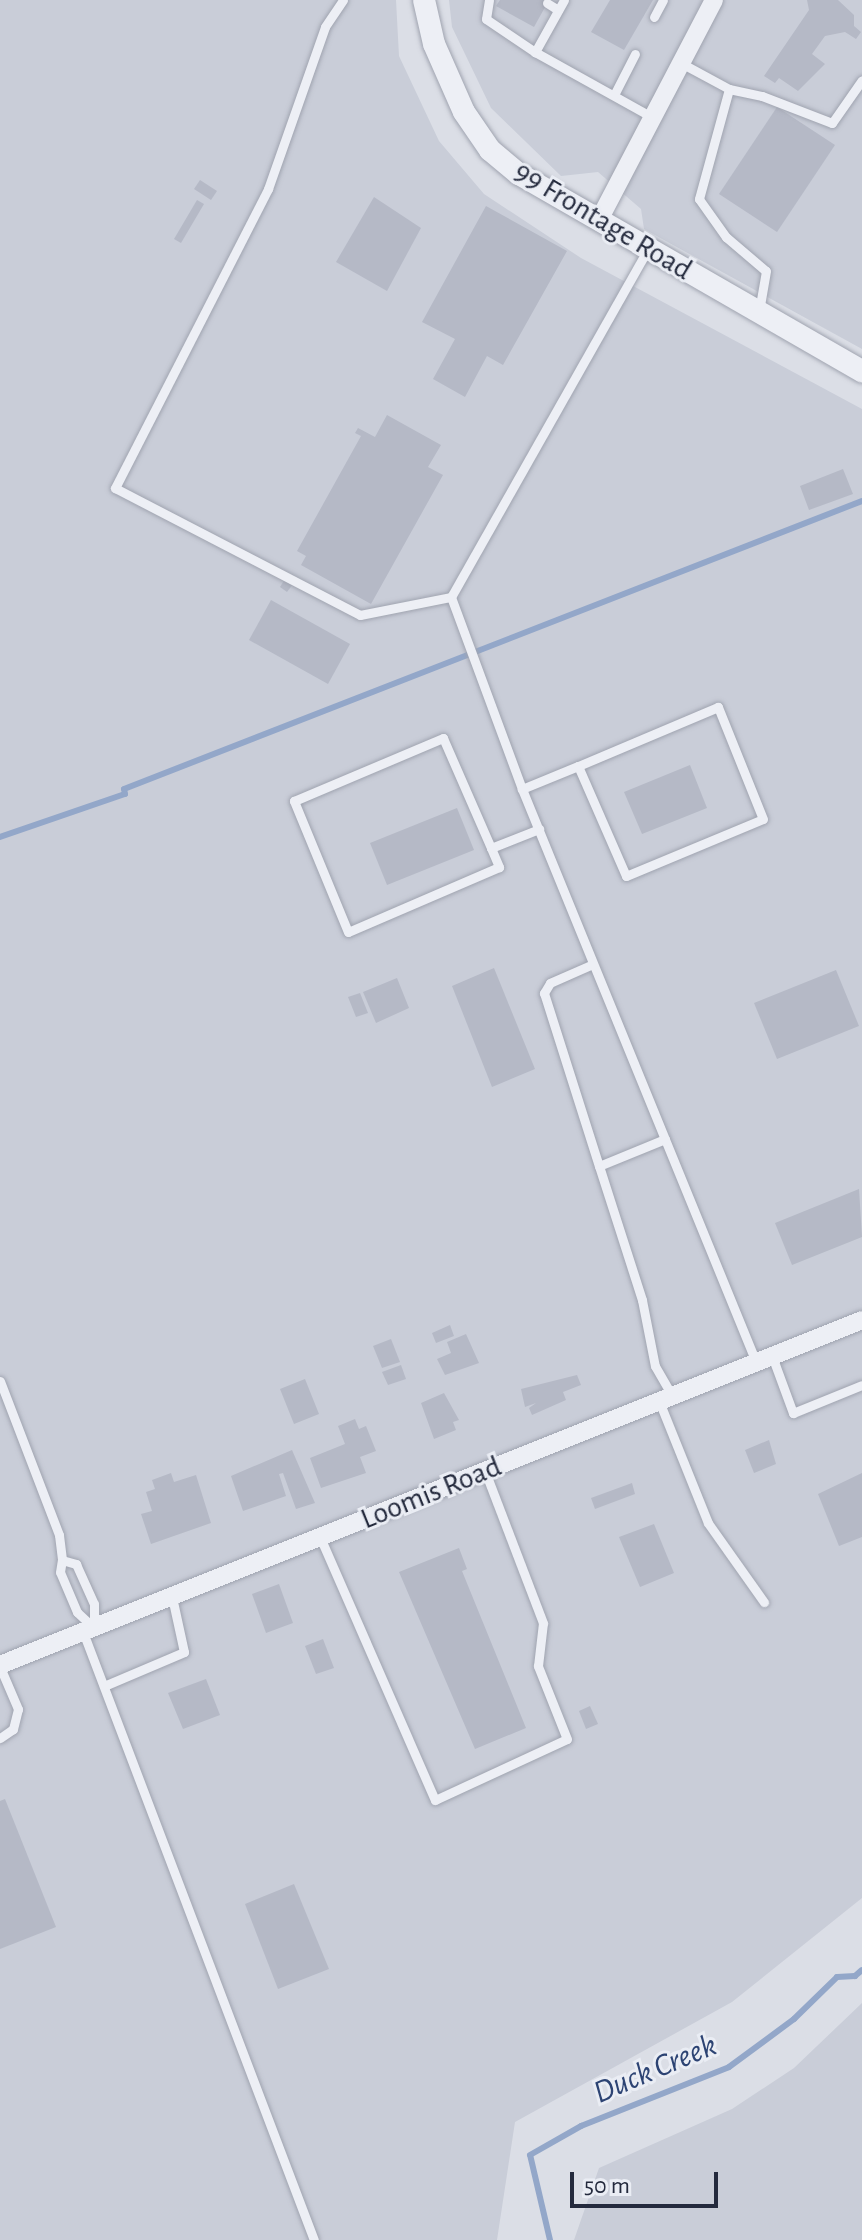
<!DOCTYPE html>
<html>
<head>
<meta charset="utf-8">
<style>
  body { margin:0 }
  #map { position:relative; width:862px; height:2240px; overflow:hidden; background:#dbdee6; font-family:"Alegreya Sans",sans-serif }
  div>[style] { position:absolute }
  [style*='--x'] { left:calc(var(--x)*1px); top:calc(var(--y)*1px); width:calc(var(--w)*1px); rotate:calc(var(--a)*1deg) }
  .built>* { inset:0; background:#c9cdd8 }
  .stream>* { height:6px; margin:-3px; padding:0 3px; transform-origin:3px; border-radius:3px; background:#93a7c9 }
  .building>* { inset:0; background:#b5b9c6 }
  .roads { filter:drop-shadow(0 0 2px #a0a4b0) drop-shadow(0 0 2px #a0a4b0) }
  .service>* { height:9px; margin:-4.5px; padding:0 4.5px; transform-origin:4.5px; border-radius:4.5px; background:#edeff5 }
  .minor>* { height:18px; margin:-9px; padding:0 9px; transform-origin:9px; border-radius:9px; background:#edeff5 }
  .tertiary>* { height:22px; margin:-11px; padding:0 11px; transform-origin:11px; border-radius:11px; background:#edeff5 }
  span { translate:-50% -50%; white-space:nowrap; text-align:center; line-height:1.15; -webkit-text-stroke:6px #eaedf4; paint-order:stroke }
  .street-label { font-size:30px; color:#242a3d }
  .water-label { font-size:32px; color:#2c4373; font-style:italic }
  .scale { position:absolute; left:570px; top:2172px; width:148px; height:36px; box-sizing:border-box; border:4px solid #242a3d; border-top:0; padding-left:10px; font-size:24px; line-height:28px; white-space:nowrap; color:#242a3d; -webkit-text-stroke:6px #eaedf4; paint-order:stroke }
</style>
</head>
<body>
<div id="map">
  <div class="built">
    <div style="clip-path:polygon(0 0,396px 0,399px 56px,439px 141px,484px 194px,581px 258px,862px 409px,862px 1898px,732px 2002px,515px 2122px,497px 2240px,0 2240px)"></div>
    <div style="clip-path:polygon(449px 0,862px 0,862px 349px,644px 229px,641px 209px,598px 172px,561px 176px,491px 108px,452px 27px)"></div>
    <div style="clip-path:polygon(862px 2003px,862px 2240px,574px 2240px,599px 2168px,732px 2109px,794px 2068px)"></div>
  </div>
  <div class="stream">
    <div style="--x:0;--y:837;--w:132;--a:-19"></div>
    <div style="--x:125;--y:794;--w:5;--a:-101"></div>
    <div style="--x:124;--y:789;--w:792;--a:-21.32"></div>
    <div style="--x:550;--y:2240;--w:87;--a:-103.2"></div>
    <div style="--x:530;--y:2155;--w:59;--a:-29.6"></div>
    <div style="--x:581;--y:2126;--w:159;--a:-21.7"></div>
    <div style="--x:729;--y:2067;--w:81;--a:-36.4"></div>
    <div style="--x:794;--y:2019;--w:60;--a:-44.3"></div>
    <div style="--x:837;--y:1977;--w:18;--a:-3"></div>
    <div style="--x:855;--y:1976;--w:9;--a:-41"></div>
  </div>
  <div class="building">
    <div style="clip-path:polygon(500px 0,549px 0,534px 27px,496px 6px)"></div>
    <div style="clip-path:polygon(610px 0,653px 0,624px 50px,591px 32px)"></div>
    <div style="clip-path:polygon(807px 0,838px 0,854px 15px,854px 26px,861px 32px,856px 39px,845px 32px,825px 36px,812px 54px,825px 64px,798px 91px,779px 78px,775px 83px,764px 76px,809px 10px)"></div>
    <div style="clip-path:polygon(777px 107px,835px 145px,777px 232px,719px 194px)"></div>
    <div style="clip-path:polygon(200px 180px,217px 191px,211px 200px,194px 189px)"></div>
    <div style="clip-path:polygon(374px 197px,421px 228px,387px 291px,336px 262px)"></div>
    <div style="clip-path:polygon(197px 200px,204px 204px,181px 243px,174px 239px)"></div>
    <div style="clip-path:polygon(486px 206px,567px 251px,503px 365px,487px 356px,465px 397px,433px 379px,455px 339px,422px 322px)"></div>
    <div style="clip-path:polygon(387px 415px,441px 445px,428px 467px,443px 475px,371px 604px,301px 565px,306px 556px,297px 551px,361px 436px,355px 433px,358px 428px,375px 437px)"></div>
    <div style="clip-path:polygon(843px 469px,853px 494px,809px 510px,800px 486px)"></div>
    <div style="clip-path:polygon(285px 579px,293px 584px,287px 592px,280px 587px)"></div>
    <div style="clip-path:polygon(271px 600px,350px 644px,328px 684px,249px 640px)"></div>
    <div style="clip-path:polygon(690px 765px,707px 808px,642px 834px,624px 792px)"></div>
    <div style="clip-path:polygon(457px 808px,474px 850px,387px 885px,370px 843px)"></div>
    <div style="clip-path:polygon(494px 968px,535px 1069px,492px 1087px,452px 986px)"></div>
    <div style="clip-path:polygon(836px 970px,859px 1026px,777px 1059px,754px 1003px)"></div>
    <div style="clip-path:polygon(397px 978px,409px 1008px,376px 1023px,363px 992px)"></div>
    <div style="clip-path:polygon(360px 993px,368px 1013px,356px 1017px,348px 997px)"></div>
    <div style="clip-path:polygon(859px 1189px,862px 1237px,792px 1265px,775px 1223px)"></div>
    <div style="clip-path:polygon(450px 1325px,454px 1336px,436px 1343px,432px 1333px)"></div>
    <div style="clip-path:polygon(466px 1334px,479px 1363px,445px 1375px,437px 1359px,451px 1353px,447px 1342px)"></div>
    <div style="clip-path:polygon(391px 1339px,400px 1362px,382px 1368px,373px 1346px)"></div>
    <div style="clip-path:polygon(401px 1365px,406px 1379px,388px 1385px,382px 1372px)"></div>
    <div style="clip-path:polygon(577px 1375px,581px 1385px,563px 1392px,566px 1400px,532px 1415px,529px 1408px,536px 1403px,525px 1407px,521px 1389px)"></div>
    <div style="clip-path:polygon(305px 1379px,319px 1414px,294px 1424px,280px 1389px)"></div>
    <div style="clip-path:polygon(444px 1393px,459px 1420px,453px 1422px,456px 1430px,434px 1439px,421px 1403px)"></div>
    <div style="clip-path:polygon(355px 1419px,359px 1429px,366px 1426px,376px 1451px,360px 1457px,366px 1473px,321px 1488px,310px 1458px,345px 1444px,338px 1426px)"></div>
    <div style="clip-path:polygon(769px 1440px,776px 1464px,754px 1473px,745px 1450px)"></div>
    <div style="clip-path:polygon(292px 1450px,315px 1503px,296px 1509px,283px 1473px,279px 1474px,286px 1496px,243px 1511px,231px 1476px)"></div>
    <div style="clip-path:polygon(171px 1473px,174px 1482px,196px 1475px,211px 1523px,151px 1544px,141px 1514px,152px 1511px,146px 1492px,155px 1489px,152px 1480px)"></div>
    <div style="clip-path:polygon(862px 1473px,862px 1537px,839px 1546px,818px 1494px)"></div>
    <div style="clip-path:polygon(632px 1483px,635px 1494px,595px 1509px,591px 1498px)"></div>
    <div style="clip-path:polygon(654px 1524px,674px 1573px,640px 1587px,619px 1537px)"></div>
    <div style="clip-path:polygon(459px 1548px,467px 1569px,462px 1571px,526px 1728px,475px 1749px,399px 1572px)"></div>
    <div style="clip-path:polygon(279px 1584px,293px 1623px,266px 1633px,252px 1594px)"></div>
    <div style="clip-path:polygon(323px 1639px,334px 1668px,316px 1674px,305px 1646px)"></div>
    <div style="clip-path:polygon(206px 1679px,220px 1715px,183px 1729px,168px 1693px)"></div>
    <div style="clip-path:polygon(590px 1706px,598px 1724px,586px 1729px,579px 1711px)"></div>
    <div style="clip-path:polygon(5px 1799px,56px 1927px,0 1949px,0 1801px)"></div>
    <div style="clip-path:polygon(294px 1884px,329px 1969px,278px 1989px,245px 1904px)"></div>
  </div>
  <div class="roads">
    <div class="service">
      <div style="--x:343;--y:0;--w:32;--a:124"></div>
      <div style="--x:325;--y:27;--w:172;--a:109.4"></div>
      <div style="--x:268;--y:189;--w:336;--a:117.1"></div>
      <div style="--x:115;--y:488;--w:276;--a:27.4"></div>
      <div style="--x:360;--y:615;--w:93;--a:-11.2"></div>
      <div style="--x:451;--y:597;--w:400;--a:-60.5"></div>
      <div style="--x:489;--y:0;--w:19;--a:99"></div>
      <div style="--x:486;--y:19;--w:59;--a:34"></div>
      <div style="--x:564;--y:0;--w:60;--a:119.1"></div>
      <div style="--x:535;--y:52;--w:134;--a:29.1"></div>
      <div style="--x:547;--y:3;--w:13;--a:32"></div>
      <div style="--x:654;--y:17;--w:19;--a:-62"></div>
      <div style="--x:681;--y:63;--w:55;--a:28.4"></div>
      <div style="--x:729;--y:89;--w:34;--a:12"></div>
      <div style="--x:762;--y:96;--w:75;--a:21.1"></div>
      <div style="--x:832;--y:123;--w:52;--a:-55.1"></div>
      <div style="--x:729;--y:89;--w:114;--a:105.3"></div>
      <div style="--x:699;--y:199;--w:47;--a:54.6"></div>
      <div style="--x:726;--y:237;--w:52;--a:40.4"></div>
      <div style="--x:766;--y:271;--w:41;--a:99.9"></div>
      <div style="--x:614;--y:95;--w:46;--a:-62.9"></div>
      <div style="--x:451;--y:597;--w:205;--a:69.7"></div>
      <div style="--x:578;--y:766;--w:120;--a:66.4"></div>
      <div style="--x:626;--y:876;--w:148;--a:-22.6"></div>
      <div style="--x:763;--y:819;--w:121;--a:-111.9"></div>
      <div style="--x:718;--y:707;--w:152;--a:157.1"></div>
      <div style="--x:578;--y:766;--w:61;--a:157.7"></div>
      <div style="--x:522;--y:789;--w:619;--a:67.79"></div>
      <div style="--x:491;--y:848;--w:21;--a:67"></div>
      <div style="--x:499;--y:867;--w:164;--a:156.7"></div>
      <div style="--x:348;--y:932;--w:142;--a:-112.4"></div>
      <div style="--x:294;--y:801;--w:162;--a:-22.9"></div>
      <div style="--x:443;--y:738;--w:120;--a:66.4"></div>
      <div style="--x:491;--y:848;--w:52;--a:-21.6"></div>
      <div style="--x:593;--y:964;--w:47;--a:156.2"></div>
      <div style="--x:550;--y:983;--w:12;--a:121"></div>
      <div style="--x:544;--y:993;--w:182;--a:72.4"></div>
      <div style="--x:665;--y:1139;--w:71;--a:157.8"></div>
      <div style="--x:599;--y:1166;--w:141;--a:72.2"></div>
      <div style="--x:642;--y:1300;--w:67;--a:78.9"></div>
      <div style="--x:655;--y:1366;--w:34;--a:60"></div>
      <div style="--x:772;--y:1356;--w:61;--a:69.8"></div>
      <div style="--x:793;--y:1413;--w:74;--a:-22.1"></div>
      <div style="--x:0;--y:1381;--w:165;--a:69"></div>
      <div style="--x:59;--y:1535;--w:25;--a:83"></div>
      <div style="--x:659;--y:1401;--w:131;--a:68.1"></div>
      <div style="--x:708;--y:1523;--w:97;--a:54.7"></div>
      <div style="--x:320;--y:1537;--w:287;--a:66.4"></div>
      <div style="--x:435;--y:1800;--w:145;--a:-24.8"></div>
      <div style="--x:567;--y:1739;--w:79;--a:-111.7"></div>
      <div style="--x:538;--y:1666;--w:43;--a:-83.4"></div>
      <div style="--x:543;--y:1623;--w:163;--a:-110.9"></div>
      <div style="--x:62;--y:1560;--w:15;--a:16"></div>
      <div style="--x:76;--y:1564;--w:44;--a:65.8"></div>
      <div style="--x:94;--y:1604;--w:24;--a:90"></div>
      <div style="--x:94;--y:1628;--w:23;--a:-137"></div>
      <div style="--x:77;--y:1612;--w:43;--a:-113"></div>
      <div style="--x:60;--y:1572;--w:12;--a:-81"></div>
      <div style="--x:83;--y:1632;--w:650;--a:69.2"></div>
      <div style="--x:0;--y:1667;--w:46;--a:66.8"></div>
      <div style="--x:18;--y:1709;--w:21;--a:104"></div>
      <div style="--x:13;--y:1729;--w:16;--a:145"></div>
      <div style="--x:104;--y:1686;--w:87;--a:-23"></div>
      <div style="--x:184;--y:1652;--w:56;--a:-102.3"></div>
    </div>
    <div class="minor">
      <div style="--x:599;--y:220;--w:248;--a:-62.4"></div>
      <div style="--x:0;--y:1665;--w:928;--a:-21.81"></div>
    </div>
    <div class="tertiary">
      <div style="--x:424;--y:0;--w:45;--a:77.2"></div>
      <div style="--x:434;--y:44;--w:74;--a:66.2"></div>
      <div style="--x:464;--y:112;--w:46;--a:55.6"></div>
      <div style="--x:490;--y:150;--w:38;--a:40"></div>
      <div style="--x:519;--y:174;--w:396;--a:29.9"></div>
    </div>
  </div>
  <div class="street-label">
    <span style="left:603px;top:221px;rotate:31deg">99 Frontage Road</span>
    <span style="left:431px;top:1493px;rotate:-22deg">Loomis Road</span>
  </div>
  <div class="water-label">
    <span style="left:655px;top:2069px;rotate:-23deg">Duck Creek</span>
  </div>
  <div class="scale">50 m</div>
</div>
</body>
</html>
